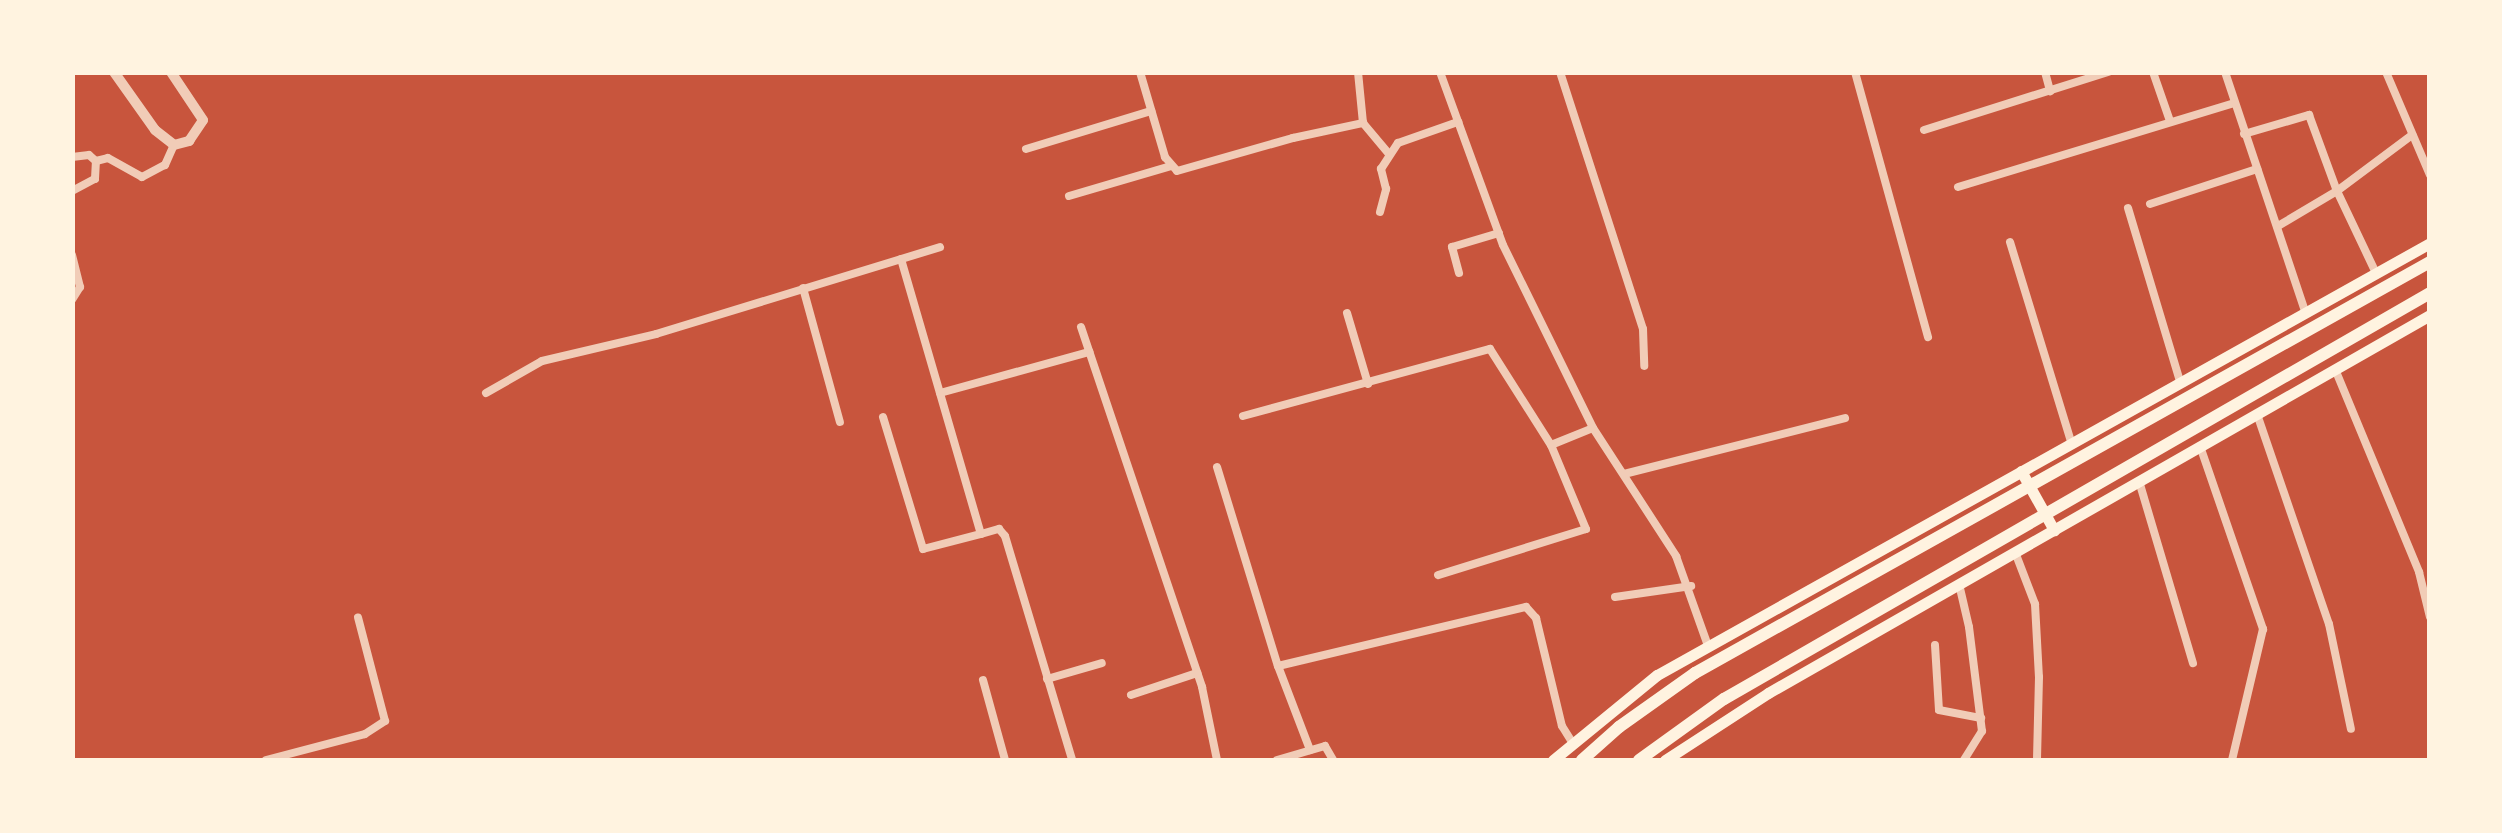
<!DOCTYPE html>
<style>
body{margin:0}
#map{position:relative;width:2502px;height:833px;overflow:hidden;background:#c8553d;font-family:"Space Grotesk",sans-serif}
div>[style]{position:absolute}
.minor>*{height:8px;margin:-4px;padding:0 4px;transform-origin:4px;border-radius:4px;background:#f1ccb7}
.tertiary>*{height:10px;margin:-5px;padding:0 5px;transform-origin:5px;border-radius:5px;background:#f1ccb7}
.secondary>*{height:11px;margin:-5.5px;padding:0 5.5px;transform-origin:5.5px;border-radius:5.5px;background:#fff3e0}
.trunk>*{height:12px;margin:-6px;padding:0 6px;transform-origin:6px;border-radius:6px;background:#fff3e0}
span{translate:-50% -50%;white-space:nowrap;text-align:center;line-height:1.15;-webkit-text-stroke:10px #fff3e0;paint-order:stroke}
.frame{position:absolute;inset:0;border:75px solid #fff3e0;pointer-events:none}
</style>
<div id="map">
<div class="minor">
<i style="left:1140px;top:72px;width:89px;rotate:73.6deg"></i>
<i style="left:1165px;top:157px;width:18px;rotate:49deg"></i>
<i style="left:1177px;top:171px;width:121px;rotate:-15.9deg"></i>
<i style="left:1293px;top:138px;width:72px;rotate:-12.1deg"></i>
<i style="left:1363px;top:123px;width:51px;rotate:-95.6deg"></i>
<i style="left:1440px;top:72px;width:184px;rotate:70deg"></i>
<i style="left:1503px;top:245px;width:204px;rotate:63.8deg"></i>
<i style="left:1593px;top:428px;width:153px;rotate:57deg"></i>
<i style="left:1676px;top:556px;width:96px;rotate:70.4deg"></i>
<i style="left:1560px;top:72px;width:270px;rotate:72.1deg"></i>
<i style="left:1643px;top:329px;width:37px;rotate:88deg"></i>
<i style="left:1855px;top:72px;width:275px;rotate:74.6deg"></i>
<i style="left:2045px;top:72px;width:20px;rotate:75deg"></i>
<i style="left:2153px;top:72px;width:52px;rotate:70.9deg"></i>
<i style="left:2225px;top:72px;width:252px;rotate:71.5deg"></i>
<i style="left:2386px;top:72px;width:112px;rotate:66.9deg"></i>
<i style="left:1363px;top:123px;width:40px;rotate:50deg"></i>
<i style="left:1924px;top:130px;width:193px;rotate:-17.5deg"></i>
<i style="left:2244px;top:134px;width:68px;rotate:-16.3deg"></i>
<i style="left:2309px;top:115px;width:81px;rotate:69.8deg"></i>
<i style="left:2337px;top:191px;width:91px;rotate:64.6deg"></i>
<i style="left:1026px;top:149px;width:131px;rotate:-16.9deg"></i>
<i style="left:72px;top:157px;width:17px;rotate:-7deg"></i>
<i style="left:89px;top:155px;width:9px;rotate:41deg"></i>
<i style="left:96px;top:161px;width:12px;rotate:-14deg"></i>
<i style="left:108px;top:158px;width:39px;rotate:29deg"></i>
<i style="left:142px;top:177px;width:26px;rotate:-28deg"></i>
<i style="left:165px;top:165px;width:22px;rotate:-66deg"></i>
<i style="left:1958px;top:187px;width:288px;rotate:-16.9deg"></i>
<i style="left:72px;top:191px;width:26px;rotate:-28deg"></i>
<i style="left:95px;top:179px;width:18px;rotate:-87deg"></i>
<i style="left:1069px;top:196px;width:106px;rotate:-16.4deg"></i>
<i style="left:2150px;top:204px;width:113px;rotate:-18.1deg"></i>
<i style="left:2128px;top:208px;width:181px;rotate:73.3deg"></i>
<i style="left:1380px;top:212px;width:24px;rotate:-75deg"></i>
<i style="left:1386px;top:189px;width:21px;rotate:-104deg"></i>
<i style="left:1381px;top:169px;width:31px;rotate:-57deg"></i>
<i style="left:1398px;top:143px;width:64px;rotate:-19.3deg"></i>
<i style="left:2278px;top:226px;width:69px;rotate:-30.7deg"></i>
<i style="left:2337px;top:191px;width:94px;rotate:-36.7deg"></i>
<i style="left:2010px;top:242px;width:209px;rotate:73deg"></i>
<i style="left:72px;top:255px;width:33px;rotate:76deg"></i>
<i style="left:80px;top:287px;width:15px;rotate:122deg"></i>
<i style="left:901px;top:259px;width:286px;rotate:73.8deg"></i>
<i style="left:981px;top:534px;width:19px;rotate:-16deg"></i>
<i style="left:999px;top:529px;width:9px;rotate:49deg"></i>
<i style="left:1005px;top:536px;width:234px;rotate:73.3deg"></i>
<i style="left:1459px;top:273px;width:27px;rotate:-105deg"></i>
<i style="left:1452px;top:247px;width:49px;rotate:-16.6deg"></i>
<i style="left:803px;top:288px;width:139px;rotate:74.6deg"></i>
<i style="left:1347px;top:313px;width:74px;rotate:73.5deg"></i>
<i style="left:1081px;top:327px;width:380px;rotate:71.4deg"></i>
<i style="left:1202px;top:687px;width:75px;rotate:78.4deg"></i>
<i style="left:2335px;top:369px;width:220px;rotate:67.5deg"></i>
<i style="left:2419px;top:572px;width:46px;rotate:76.3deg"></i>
<i style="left:486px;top:393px;width:64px;rotate:-29.7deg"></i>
<i style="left:542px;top:361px;width:117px;rotate:-13.3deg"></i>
<i style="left:656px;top:334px;width:297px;rotate:-17deg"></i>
<i style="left:940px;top:393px;width:155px;rotate:-15.4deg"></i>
<i style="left:2257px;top:414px;width:222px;rotate:71.1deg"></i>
<i style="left:2329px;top:624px;width:107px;rotate:78.2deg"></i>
<i style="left:1243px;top:416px;width:256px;rotate:-15.2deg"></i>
<i style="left:1490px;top:349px;width:114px;rotate:57.6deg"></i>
<i style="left:1551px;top:445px;width:91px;rotate:67.4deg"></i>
<i style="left:1586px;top:529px;width:155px;rotate:162.7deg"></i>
<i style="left:883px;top:417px;width:138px;rotate:73.1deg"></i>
<i style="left:923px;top:549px;width:60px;rotate:-14.5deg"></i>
<i style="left:1551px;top:445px;width:45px;rotate:-22deg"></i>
<i style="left:2200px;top:446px;width:194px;rotate:71deg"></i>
<i style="left:2263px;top:629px;width:135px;rotate:103.3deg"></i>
<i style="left:1217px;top:467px;width:208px;rotate:73deg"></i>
<i style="left:1278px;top:666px;width:90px;rotate:69.1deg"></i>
<i style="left:1624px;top:474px;width:228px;rotate:-14.2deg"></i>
<i style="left:2139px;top:481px;width:190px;rotate:73.5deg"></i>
<i style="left:2015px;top:552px;width:56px;rotate:69deg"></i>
<i style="left:2035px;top:604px;width:73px;rotate:86.9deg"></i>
<i style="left:2039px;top:677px;width:83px;rotate:91.4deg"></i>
<i style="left:1959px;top:584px;width:44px;rotate:76.9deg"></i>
<i style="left:1969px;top:627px;width:105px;rotate:82.9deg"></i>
<i style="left:1982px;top:731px;width:34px;rotate:122deg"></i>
<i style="left:1615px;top:597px;width:77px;rotate:-8.2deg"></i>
<i style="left:1935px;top:645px;width:65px;rotate:86.5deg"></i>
<i style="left:1939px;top:710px;width:43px;rotate:10.8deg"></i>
<i style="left:1278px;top:666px;width:255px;rotate:-13.4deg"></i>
<i style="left:1526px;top:607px;width:15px;rotate:48deg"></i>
<i style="left:1536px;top:618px;width:111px;rotate:76.5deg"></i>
<i style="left:1562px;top:726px;width:19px;rotate:58deg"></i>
<i style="left:1047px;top:679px;width:57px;rotate:-16.2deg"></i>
<i style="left:983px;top:680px;width:83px;rotate:74.6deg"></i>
<i style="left:1131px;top:695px;width:70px;rotate:-18.4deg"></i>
<i style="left:266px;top:760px;width:102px;rotate:-14.7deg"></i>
<i style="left:365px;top:734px;width:24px;rotate:-33deg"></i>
<i style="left:385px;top:721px;width:107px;rotate:-104.6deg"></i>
<i style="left:1277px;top:760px;width:50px;rotate:-16.3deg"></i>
<i style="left:1325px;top:746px;width:16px;rotate:60deg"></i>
</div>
<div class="tertiary">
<i style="left:114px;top:72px;width:71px;rotate:54.7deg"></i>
<i style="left:155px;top:130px;width:24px;rotate:38deg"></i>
<i style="left:174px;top:145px;width:16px;rotate:-15deg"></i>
<i style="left:189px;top:141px;width:25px;rotate:-56deg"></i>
<i style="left:203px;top:120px;width:58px;rotate:-123.7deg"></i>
</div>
<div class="secondary">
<i style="left:2021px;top:471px;width:68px;rotate:60.8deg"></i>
<i style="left:1553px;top:760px;width:134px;rotate:-39.3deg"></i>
<i style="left:1657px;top:675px;width:886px;rotate:-29.2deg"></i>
<i style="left:1665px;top:760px;width:123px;rotate:-33deg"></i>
<i style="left:1768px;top:693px;width:762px;rotate:-29.73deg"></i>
</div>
<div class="trunk">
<i style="left:1582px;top:760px;width:50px;rotate:-41.7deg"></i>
<i style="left:1619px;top:727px;width:93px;rotate:-35.4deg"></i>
<i style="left:1695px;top:673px;width:842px;rotate:-29.21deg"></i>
<i style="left:1639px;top:760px;width:105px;rotate:-35.7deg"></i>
<i style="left:1724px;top:699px;width:814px;rotate:-29.9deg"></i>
</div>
<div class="frame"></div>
</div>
